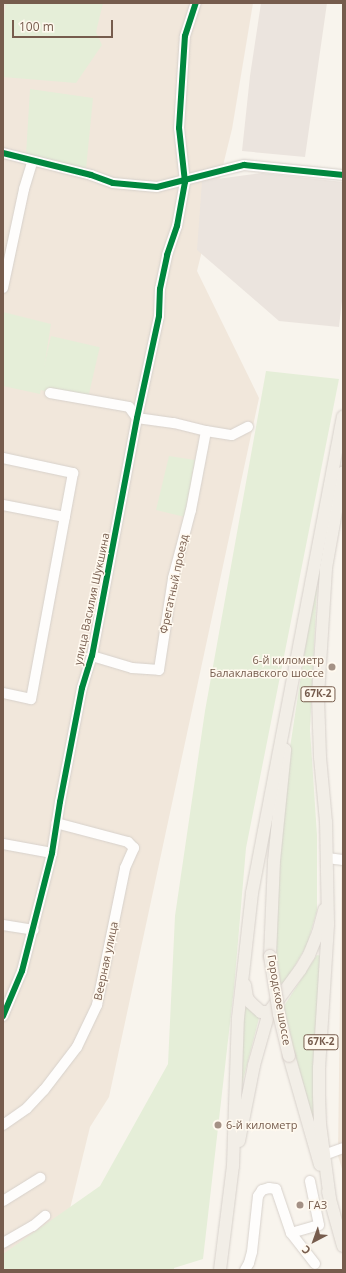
<!DOCTYPE html>
<meta charset="utf-8">
<style>
body{margin:0}
#map{position:relative;width:346px;height:1273px;overflow:hidden;background:#f8f4ed;font-family:"Open Sans",sans-serif}
div>[style]{position:absolute}
.residential>*{inset:0;background:#f1e7db}
.industrial>*{inset:0;background:#ebe4de}
.green>*{inset:0;background:#e5eed8;transform-origin:0 0}
.roads{filter:drop-shadow(0 0 1px #d7d1cb) drop-shadow(0 0 1px #d7d1cb)}
.minor>*{height:10px;margin:-5px;padding:0 5px;transform-origin:5px;border-radius:5px;background:#fefdfc}
.major>*{height:12px;margin:-6px;padding:0 6px;transform-origin:6px;border-radius:6px;background:#f2eee7}
.bridges{filter:drop-shadow(0 0 1px #d9d1cb) drop-shadow(0 0 1px #d9d1cb)}
.major-bridge>*{height:12px;margin:-6px;padding:0 6px;transform-origin:6px;border-radius:6px;background:#f2eee7}
.cycleway>*{height:6px;margin:-3px;padding:0 3px;transform-origin:3px;border-radius:3px;background:#00873e}
.dots>*{width:11px;height:11px;translate:-50% -50%;box-sizing:border-box;border:2px solid #fff9ef;border-radius:50%}
span{translate:-50% -50%;white-space:nowrap;text-align:center;line-height:1.15;-webkit-text-stroke:3px #fff9ef;paint-order:stroke}
.shield-label span{padding:1px 3px;background:#fff9ef;border:1px solid;border-radius:3px;-webkit-text-stroke-width:0}
.shield-label{font-size:10px;color:#765c4d;font-weight:700}
.street-label{font-size:11px;color:#765c4d}
.poi-label{font-size:11px;color:#765c4d}
.right{translate:-100% -50%;text-align:right}
.left{translate:0 -50%;text-align:left}
.frame{position:absolute;inset:0;border:4px solid #765c4d;pointer-events:none}
.north{position:absolute;left:294px;top:1221px;width:40px;height:40px;-webkit-text-stroke:3px #fff9ef;paint-order:stroke;rotate:221deg;font-size:11px;font-weight:700;line-height:16px;text-align:center;color:#765c4d}
.north::after{content:'';display:block;margin:auto;width:14px;height:18px;background:#765c4d;clip-path:polygon(50% 0,100% 100%,50% 72%,0 100%)}
.scale{position:absolute;left:12px;top:20px;width:101px;height:18px;box-sizing:border-box;border:2px solid #765c4d;border-top:0;padding-left:5px;font-size:12px;line-height:14px;white-space:nowrap;color:#765c4d;-webkit-text-stroke:3px #fff9ef;paint-order:stroke}
</style>
<div id="map">
<div class="residential">
<i style="clip-path:polygon(3px 3px,253px 3px,232px 129px,197px 271px,259px 398px,109px 1097px,90px 1127px,55px 1270px,3px 1270px)"></i>
<i style="clip-path:polygon(343px 755px,343px 1172px,338px 1156px)"></i>
</div>
<div class="industrial">
<i style="clip-path:polygon(261px 3px,327px 3px,305px 157px,242px 151px,250px 76px)"></i>
<i style="clip-path:polygon(262px 173px,343px 182px,343px 292px,339px 327px,279px 321px,197px 250px,202px 181px)"></i>
</div>
<div class="green">
<i style="clip-path:polygon(6px 3px,103px 3px,96px 32px,102px 45px,76px 83px,3px 77px,3px 22px)"></i>
<i style="clip-path:polygon(30px 89px,93px 98px,86px 169px,26px 155px)"></i>
<i style="clip-path:polygon(3px 312px,51px 324px,40px 394px,3px 386px)"></i>
<i style="left:51px;top:336px;width:50px;height:55px;rotate:13deg"></i>
<i style="clip-path:polygon(266px 371px,339px 379px,246px 848px,234px 988px,203px 1259px,174px 1268px,174px 1270px,3px 1270px,3px 1254px,100px 1186px,168px 1064px,175px 916px,205px 711px)"></i>
<i style="clip-path:polygon(169px 456px,195px 460px,185px 517px,156px 510px)"></i>
<i style="clip-path:polygon(315px 584px,317px 585px,310px 730px,317px 835px,317px 910px,307px 945px,285px 982px,280px 985px,274px 962px,273px 894px,289px 754px)"></i>
<i style="clip-path:polygon(317px 955px,322px 956px,316px 1131px,285px 1017px,284px 1006px)"></i>
<i style="clip-path:polygon(244px 1003px,259px 1018px,240px 1092px)"></i>
</div>
<div class="roads">
<div class="minor">
<i style="left:3px;top:153px;width:91px;rotate:14deg"></i>
<i style="left:91px;top:175px;width:23px;rotate:20deg"></i>
<i style="left:113px;top:183px;width:44px;rotate:5.2deg"></i>
<i style="left:157px;top:187px;width:90px;rotate:-14.2deg"></i>
<i style="left:244px;top:165px;width:100px;rotate:5.8deg"></i>
<i style="left:3px;top:288px;width:101px;rotate:-78deg"></i>
<i style="left:24px;top:189px;width:28px;rotate:-73deg"></i>
<i style="left:50px;top:393px;width:80px;rotate:10deg"></i>
<i style="left:129px;top:407px;width:14px;rotate:54deg"></i>
<i style="left:137px;top:418px;width:37px;rotate:8deg"></i>
<i style="left:174px;top:423px;width:33px;rotate:14deg"></i>
<i style="left:206px;top:431px;width:26px;rotate:9deg"></i>
<i style="left:232px;top:435px;width:18px;rotate:-27deg"></i>
<i style="left:3px;top:458px;width:72px;rotate:12.1deg"></i>
<i style="left:73px;top:473px;width:230px;rotate:100.5deg"></i>
<i style="left:31px;top:699px;width:29px;rotate:-168deg"></i>
<i style="left:3px;top:505px;width:63px;rotate:11deg"></i>
<i style="left:92px;top:656px;width:42px;rotate:16.7deg"></i>
<i style="left:132px;top:668px;width:27px;rotate:4deg"></i>
<i style="left:159px;top:670px;width:93px;rotate:-81.3deg"></i>
<i style="left:173px;top:578px;width:70px;rotate:-75.2deg"></i>
<i style="left:191px;top:510px;width:80px;rotate:-79.2deg"></i>
<i style="left:3px;top:844px;width:50px;rotate:10.4deg"></i>
<i style="left:327px;top:858px;width:16px;rotate:7deg"></i>
<i style="left:3px;top:925px;width:31px;rotate:9deg"></i>
<i style="left:3px;top:1016px;width:49px;rotate:-67.1deg"></i>
<i style="left:22px;top:971px;width:122px;rotate:-75.7deg"></i>
<i style="left:52px;top:853px;width:52px;rotate:-81.1deg"></i>
<i style="left:60px;top:802px;width:116px;rotate:-79.1deg"></i>
<i style="left:82px;top:688px;width:34px;rotate:-73deg"></i>
<i style="left:92px;top:656px;width:242px;rotate:-79.3deg"></i>
<i style="left:137px;top:418px;width:104px;rotate:-77.8deg"></i>
<i style="left:159px;top:316px;width:27px;rotate:-88deg"></i>
<i style="left:160px;top:289px;width:35px;rotate:-78deg"></i>
<i style="left:167px;top:255px;width:31px;rotate:-71deg"></i>
<i style="left:177px;top:226px;width:45px;rotate:-79.7deg"></i>
<i style="left:185px;top:182px;width:54px;rotate:-96.3deg"></i>
<i style="left:179px;top:128px;width:92px;rotate:-86.3deg"></i>
<i style="left:185px;top:36px;width:35px;rotate:-72deg"></i>
<i style="left:3px;top:1125px;width:29px;rotate:-35deg"></i>
<i style="left:27px;top:1108px;width:25px;rotate:-47deg"></i>
<i style="left:44px;top:1090px;width:54px;rotate:-52.5deg"></i>
<i style="left:77px;top:1047px;width:47px;rotate:-64.5deg"></i>
<i style="left:97px;top:1005px;width:140px;rotate:-78.4deg"></i>
<i style="left:125px;top:868px;width:22px;rotate:-66deg"></i>
<i style="left:134px;top:848px;width:8px;rotate:-135deg"></i>
<i style="left:128px;top:842px;width:74px;rotate:-165.2deg"></i>
<i style="left:324px;top:1155px;width:20px;rotate:-20deg"></i>
<i style="left:3px;top:1201px;width:44px;rotate:-31.9deg"></i>
<i style="left:291px;top:1233px;width:29px;rotate:-16deg"></i>
<i style="left:319px;top:1225px;width:45px;rotate:-101.6deg"></i>
<i style="left:3px;top:1243px;width:34px;rotate:-30deg"></i>
<i style="left:33px;top:1226px;width:16px;rotate:-40deg"></i>
<i style="left:245px;top:1270px;width:8px;rotate:-60deg"></i>
<i style="left:249px;top:1263px;width:11px;rotate:-75deg"></i>
<i style="left:252px;top:1252px;width:56px;rotate:-83.9deg"></i>
<i style="left:258px;top:1196px;width:7px;rotate:-56deg"></i>
<i style="left:262px;top:1190px;width:7px;rotate:-16deg"></i>
<i style="left:269px;top:1188px;width:7px;rotate:8deg"></i>
<i style="left:276px;top:1189px;width:46px;rotate:71.2deg"></i>
<i style="left:291px;top:1233px;width:39px;rotate:52deg"></i>
</div>
<div class="major">
<i style="left:270px;top:956px;width:95px;rotate:-87.6deg"></i>
<i style="left:274px;top:861px;width:112px;rotate:-84.3deg"></i>
<i style="left:245px;top:985px;width:13px;rotate:81deg"></i>
<i style="left:247px;top:998px;width:6px;rotate:51deg"></i>
<i style="left:251px;top:1003px;width:13px;rotate:42deg"></i>
<i style="left:261px;top:1012px;width:8px"></i>
<i style="left:289px;top:1056px;width:113px;rotate:74.1deg"></i>
<i style="left:239px;top:1141px;width:77px;rotate:-78.8deg"></i>
<i style="left:254px;top:1065px;width:55px;rotate:-74.2deg"></i>
<i style="left:269px;top:1012px;width:52px;rotate:-53.6deg"></i>
<i style="left:300px;top:970px;width:17px;rotate:-59deg"></i>
<i style="left:309px;top:955px;width:24px;rotate:-68deg"></i>
<i style="left:318px;top:933px;width:24px;rotate:-75deg"></i>
<i style="left:328px;top:1192px;width:56px;rotate:74.5deg"></i>
<i style="left:330px;top:1199px;width:76px;rotate:-97.6deg"></i>
<i style="left:320px;top:1124px;width:30px;rotate:-92deg"></i>
<i style="left:319px;top:1094px;width:26px;rotate:-90deg"></i>
<i style="left:319px;top:1068px;width:144px;rotate:-86.4deg"></i>
<i style="left:328px;top:924px;width:102px;rotate:-91.1deg"></i>
<i style="left:326px;top:822px;width:65px;rotate:-95.3deg"></i>
<i style="left:320px;top:757px;width:61px;rotate:-91.9deg"></i>
<i style="left:318px;top:696px;width:128px;rotate:-86.4deg"></i>
<i style="left:326px;top:568px;width:97px;rotate:-79.9deg"></i>
<i style="left:220px;top:1270px;width:105px;rotate:-82.9deg"></i>
<i style="left:233px;top:1166px;width:148px;rotate:-88.1deg"></i>
<i style="left:238px;top:1018px;width:126px;rotate:-83.6deg"></i>
<i style="left:252px;top:893px;width:485px;rotate:-79.2deg"></i>
</div>
</div>
<div class="bridges">
<div class="major-bridge">
<i style="left:270px;top:956px;width:59px;rotate:81.2deg"></i>
<i style="left:279px;top:1014px;width:43px;rotate:76.6deg"></i>
</div>
</div>
<div class="cycleway">
<i style="left:3px;top:153px;width:91px;rotate:14deg"></i>
<i style="left:91px;top:175px;width:23px;rotate:20deg"></i>
<i style="left:113px;top:183px;width:44px;rotate:5.2deg"></i>
<i style="left:157px;top:187px;width:90px;rotate:-14.2deg"></i>
<i style="left:244px;top:165px;width:100px;rotate:5.8deg"></i>
<i style="left:3px;top:1016px;width:49px;rotate:-67.1deg"></i>
<i style="left:22px;top:971px;width:122px;rotate:-75.7deg"></i>
<i style="left:52px;top:853px;width:52px;rotate:-81.1deg"></i>
<i style="left:60px;top:802px;width:116px;rotate:-79.1deg"></i>
<i style="left:82px;top:688px;width:34px;rotate:-73deg"></i>
<i style="left:92px;top:656px;width:242px;rotate:-79.3deg"></i>
<i style="left:137px;top:418px;width:104px;rotate:-77.8deg"></i>
<i style="left:159px;top:316px;width:27px;rotate:-88deg"></i>
<i style="left:160px;top:289px;width:35px;rotate:-78deg"></i>
<i style="left:167px;top:255px;width:31px;rotate:-71deg"></i>
<i style="left:177px;top:226px;width:45px;rotate:-79.7deg"></i>
<i style="left:185px;top:182px;width:54px;rotate:-96.3deg"></i>
<i style="left:179px;top:128px;width:92px;rotate:-86.3deg"></i>
<i style="left:185px;top:36px;width:35px;rotate:-72deg"></i>
</div>
<div class="dots">
<i style="left:332px;top:667px;background:#a49185"></i>
<i style="left:218px;top:1125px;background:#a49185"></i>
<i style="left:300px;top:1205px;background:#a49185"></i>
</div>
<div class="shield-label">
<span style="left:318px;top:694px">67К-2</span>
<span style="left:321px;top:1042px">67К-2</span>
</div>
<div class="street-label">
<span style="left:174px;top:584px;rotate:-78deg">Фрегатный проезд</span>
<span style="left:92px;top:599px;rotate:-78deg">улица Василия Шукшина</span>
<span style="left:106px;top:961px;rotate:-78deg">Веерная улица</span>
<span style="left:279px;top:1000px;rotate:80deg">Городское шоссе</span>
</div>
<div class="poi-label">
<span class="right" style="left:324px;top:667px">6-й километр<br>Балаклавского шоccе</span>
<span class="left" style="left:226px;top:1125px">6-й километр</span>
<span class="left" style="left:308px;top:1205px">ГАЗ</span>
</div>
<div class="frame"></div>
<div class="north">С</div>
<div class="scale">100 m</div>
</div>
